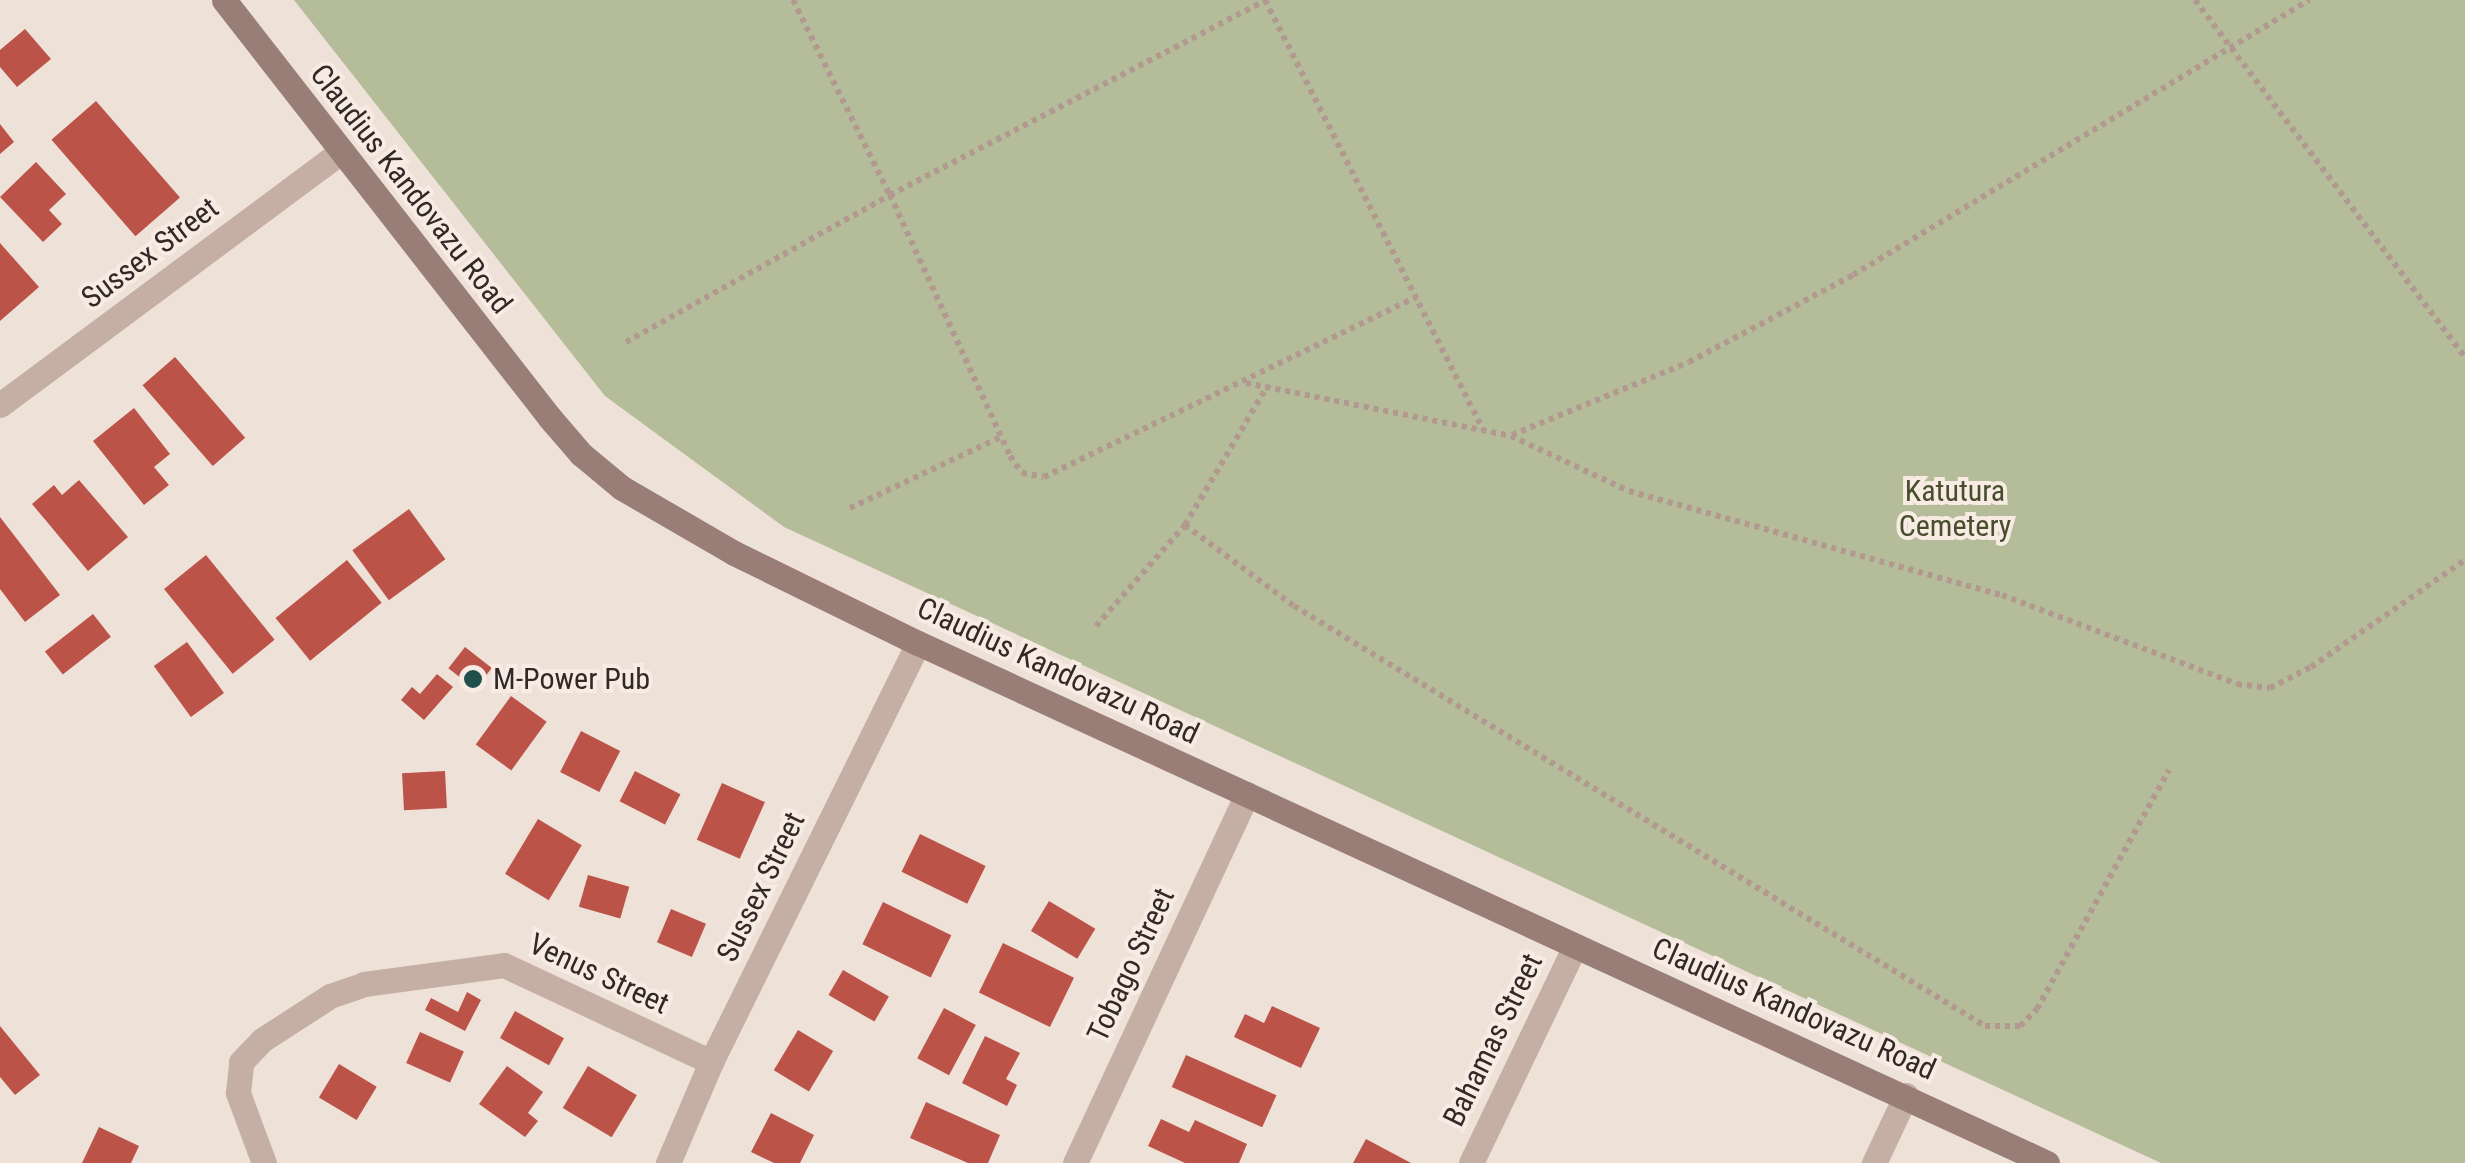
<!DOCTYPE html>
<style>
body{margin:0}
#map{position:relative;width:2465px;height:1163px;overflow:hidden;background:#eee1d8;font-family:"Roboto Condensed",sans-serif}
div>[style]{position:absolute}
.green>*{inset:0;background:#b5bc9a}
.building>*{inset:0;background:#bc5348;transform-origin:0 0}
.path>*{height:6px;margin-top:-3px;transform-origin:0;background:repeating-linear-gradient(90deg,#b19990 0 5px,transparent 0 10px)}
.street>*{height:25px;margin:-12.5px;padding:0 12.5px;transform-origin:12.5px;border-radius:12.5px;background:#c5afa5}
.secondary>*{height:25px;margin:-12.5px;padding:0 12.5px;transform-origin:12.5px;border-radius:12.5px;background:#987e77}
.dots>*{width:28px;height:28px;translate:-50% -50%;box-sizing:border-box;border:5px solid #f7ebe4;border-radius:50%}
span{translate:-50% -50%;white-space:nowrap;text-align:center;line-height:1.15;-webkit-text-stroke:8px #f7ebe4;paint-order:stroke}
.street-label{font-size:30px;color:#322826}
.park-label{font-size:30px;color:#464e2c}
.poi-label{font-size:30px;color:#322826}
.left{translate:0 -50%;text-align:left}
</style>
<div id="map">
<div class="green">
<i style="clip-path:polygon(294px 0,2465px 0,2465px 1163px,2161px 1163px,784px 527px,605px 396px)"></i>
</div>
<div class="building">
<i style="clip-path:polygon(25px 29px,51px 59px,17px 87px,0 67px,0 50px)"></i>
<i style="left:96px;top:101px;width:128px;height:59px;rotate:49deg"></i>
<i style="clip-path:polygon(0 124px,14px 142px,0 154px)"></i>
<i style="clip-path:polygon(36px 162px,66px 194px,49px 210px,62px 224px,43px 242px,0 197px)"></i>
<i style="clip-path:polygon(0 243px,39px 287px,0 321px)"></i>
<i style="left:175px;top:357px;width:107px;height:43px;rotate:49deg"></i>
<i style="clip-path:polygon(134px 408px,170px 454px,154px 467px,169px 485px,144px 505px,93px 441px)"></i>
<i style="clip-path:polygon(79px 480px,128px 537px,88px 571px,32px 504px,54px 485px,62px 495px)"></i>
<i style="left:409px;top:509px;width:62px;height:70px;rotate:54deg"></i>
<i style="clip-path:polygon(0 517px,60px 595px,25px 622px,0 589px)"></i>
<i style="left:206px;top:555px;width:109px;height:54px;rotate:51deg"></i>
<i style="left:347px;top:560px;width:55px;height:92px;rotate:51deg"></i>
<i style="left:93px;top:614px;width:29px;height:61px;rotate:52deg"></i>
<i style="left:187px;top:642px;width:63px;height:41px;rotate:54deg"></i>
<i style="left:465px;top:647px;width:34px;height:27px;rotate:38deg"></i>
<i style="clip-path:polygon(437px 674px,453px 687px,424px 720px,401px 700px,412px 687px,420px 694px)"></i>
<i style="left:511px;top:696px;width:44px;height:60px;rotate:36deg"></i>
<i style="left:581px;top:731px;width:44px;height:46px;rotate:27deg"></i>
<i style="left:445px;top:771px;width:37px;height:43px;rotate:87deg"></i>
<i style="left:635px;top:771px;width:51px;height:34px;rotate:27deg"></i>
<i style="left:722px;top:783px;width:47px;height:62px;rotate:24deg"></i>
<i style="left:538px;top:819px;width:51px;height:64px;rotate:31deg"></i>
<i style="left:920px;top:834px;width:73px;height:42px;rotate:26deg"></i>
<i style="left:588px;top:875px;width:43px;height:33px;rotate:16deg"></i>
<i style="left:1049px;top:901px;width:54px;height:35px;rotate:31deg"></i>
<i style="left:883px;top:902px;width:76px;height:47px;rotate:26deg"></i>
<i style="left:671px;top:909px;width:38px;height:36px;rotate:23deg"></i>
<i style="left:1003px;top:943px;width:79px;height:55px;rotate:26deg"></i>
<i style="left:843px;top:970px;width:53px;height:29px;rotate:30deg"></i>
<i style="clip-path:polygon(467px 992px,481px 1000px,465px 1031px,425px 1010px,431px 998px,458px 1012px)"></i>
<i style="clip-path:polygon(1272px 1006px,1320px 1028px,1301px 1068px,1234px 1037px,1245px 1014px,1264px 1023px)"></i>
<i style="left:944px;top:1008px;width:36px;height:57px;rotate:28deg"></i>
<i style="left:515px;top:1011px;width:56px;height:31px;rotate:29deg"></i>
<i style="clip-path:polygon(0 1026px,40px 1075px,15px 1095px,0 1077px)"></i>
<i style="left:798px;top:1030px;width:41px;height:47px;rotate:31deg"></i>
<i style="left:420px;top:1032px;width:48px;height:34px;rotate:24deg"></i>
<i style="clip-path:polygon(985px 1036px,1020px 1053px,1006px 1079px,1017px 1085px,1007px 1106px,962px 1083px)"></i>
<i style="left:1186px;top:1055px;width:99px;height:35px;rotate:24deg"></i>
<i style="left:339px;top:1064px;width:44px;height:39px;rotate:31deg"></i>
<i style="clip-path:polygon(507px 1066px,543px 1092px,528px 1113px,538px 1121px,525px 1137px,479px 1104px)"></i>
<i style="left:588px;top:1066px;width:57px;height:49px;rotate:31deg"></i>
<i style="clip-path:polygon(926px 1102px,1000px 1135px,988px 1163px,968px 1163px,910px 1138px)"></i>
<i style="clip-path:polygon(771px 1113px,814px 1135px,800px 1163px,774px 1163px,751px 1152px)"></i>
<i style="clip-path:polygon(1161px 1119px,1189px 1132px,1195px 1120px,1247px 1144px,1239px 1163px,1185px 1163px,1148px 1146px)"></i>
<i style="clip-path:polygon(99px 1127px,139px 1146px,131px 1163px,82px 1163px)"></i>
<i style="clip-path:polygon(1366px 1139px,1411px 1163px,1353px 1163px)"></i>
</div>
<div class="path">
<i style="left:793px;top:0;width:218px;rotate:63.6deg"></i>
<i style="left:890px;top:195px;width:287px;rotate:65.3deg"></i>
<i style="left:1010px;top:456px;width:21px;rotate:55deg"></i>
<i style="left:1022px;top:473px;width:22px;rotate:10deg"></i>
<i style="left:1044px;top:477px;width:414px;rotate:-25.8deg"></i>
<i style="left:1265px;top:0;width:481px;rotate:63.1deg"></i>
<i style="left:2195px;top:0;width:448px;rotate:52.9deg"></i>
<i style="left:626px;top:342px;width:302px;rotate:-29.1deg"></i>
<i style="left:890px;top:195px;width:424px;rotate:-27.4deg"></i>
<i style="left:1246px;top:383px;width:270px;rotate:11.3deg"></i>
<i style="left:1511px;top:436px;width:130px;rotate:25deg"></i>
<i style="left:1629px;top:491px;width:387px;rotate:15.6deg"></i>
<i style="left:2002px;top:595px;width:251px;rotate:20.7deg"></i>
<i style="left:2237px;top:684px;width:33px;rotate:7deg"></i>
<i style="left:2270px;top:688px;width:46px;rotate:-27.1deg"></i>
<i style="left:2311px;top:667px;width:188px;rotate:-34.8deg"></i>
<i style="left:1512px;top:435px;width:191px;rotate:-22.4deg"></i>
<i style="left:1689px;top:362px;width:186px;rotate:-27.9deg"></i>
<i style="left:1853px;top:275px;width:533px;rotate:-31.09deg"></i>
<i style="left:850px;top:508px;width:167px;rotate:-25.2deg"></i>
<i style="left:1185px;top:525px;width:136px;rotate:36.6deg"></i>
<i style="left:1294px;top:606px;width:809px;rotate:31.29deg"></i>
<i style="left:1985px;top:1026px;width:35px"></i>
<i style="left:2020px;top:1026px;width:24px;rotate:-45deg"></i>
<i style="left:2037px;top:1009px;width:273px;rotate:-61.1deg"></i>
<i style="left:1096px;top:626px;width:135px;rotate:-48.6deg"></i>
<i style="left:1185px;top:525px;width:161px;rotate:-59.3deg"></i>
</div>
<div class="street">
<i style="left:0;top:405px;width:422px;rotate:-36.6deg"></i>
<i style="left:264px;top:1163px;width:75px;rotate:-110.4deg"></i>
<i style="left:238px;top:1093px;width:31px;rotate:-84deg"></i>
<i style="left:241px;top:1062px;width:30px;rotate:-46deg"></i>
<i style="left:262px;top:1040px;width:81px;rotate:-32.9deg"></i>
<i style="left:330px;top:996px;width:36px;rotate:-19deg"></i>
<i style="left:364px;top:984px;width:141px;rotate:-7.7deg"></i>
<i style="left:504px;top:965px;width:229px;rotate:25.1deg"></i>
<i style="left:668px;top:1163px;width:110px;rotate:-66.9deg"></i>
<i style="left:711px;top:1062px;width:467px;rotate:-63.7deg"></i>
<i style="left:1075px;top:1163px;width:407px;rotate:-65deg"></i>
<i style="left:1471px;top:1163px;width:241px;rotate:-64.4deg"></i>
<i style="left:1874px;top:1163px;width:75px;rotate:-64.8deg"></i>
</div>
<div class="secondary">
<i style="left:224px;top:0;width:530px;rotate:52.05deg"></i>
<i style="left:550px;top:418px;width:48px;rotate:49.3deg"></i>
<i style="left:581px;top:454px;width:53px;rotate:39.7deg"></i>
<i style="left:622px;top:488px;width:129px;rotate:30.1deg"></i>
<i style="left:734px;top:553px;width:205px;rotate:26.1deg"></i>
<i style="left:918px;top:643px;width:1243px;rotate:24.73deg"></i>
</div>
<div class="dots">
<i style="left:473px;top:679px;background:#1f504c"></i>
</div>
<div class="street-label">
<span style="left:411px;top:189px;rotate:52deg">Claudius Kandovazu Road</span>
<span style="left:150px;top:253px;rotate:-37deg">Sussex Street</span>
<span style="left:1058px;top:671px;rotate:25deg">Claudius Kandovazu Road</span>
<span style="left:761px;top:887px;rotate:-64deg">Sussex Street</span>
<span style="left:1131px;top:965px;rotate:-65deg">Tobago Street</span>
<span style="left:599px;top:974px;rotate:25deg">Venus Street</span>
<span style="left:1794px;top:1009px;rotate:24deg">Claudius Kandovazu Road</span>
<span style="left:1493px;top:1040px;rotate:-64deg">Bahamas Street</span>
</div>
<div class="park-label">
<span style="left:1955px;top:508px">Katutura<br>Cemetery</span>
</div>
<div class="poi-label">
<span class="left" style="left:493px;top:679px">M-Power Pub</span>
</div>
</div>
